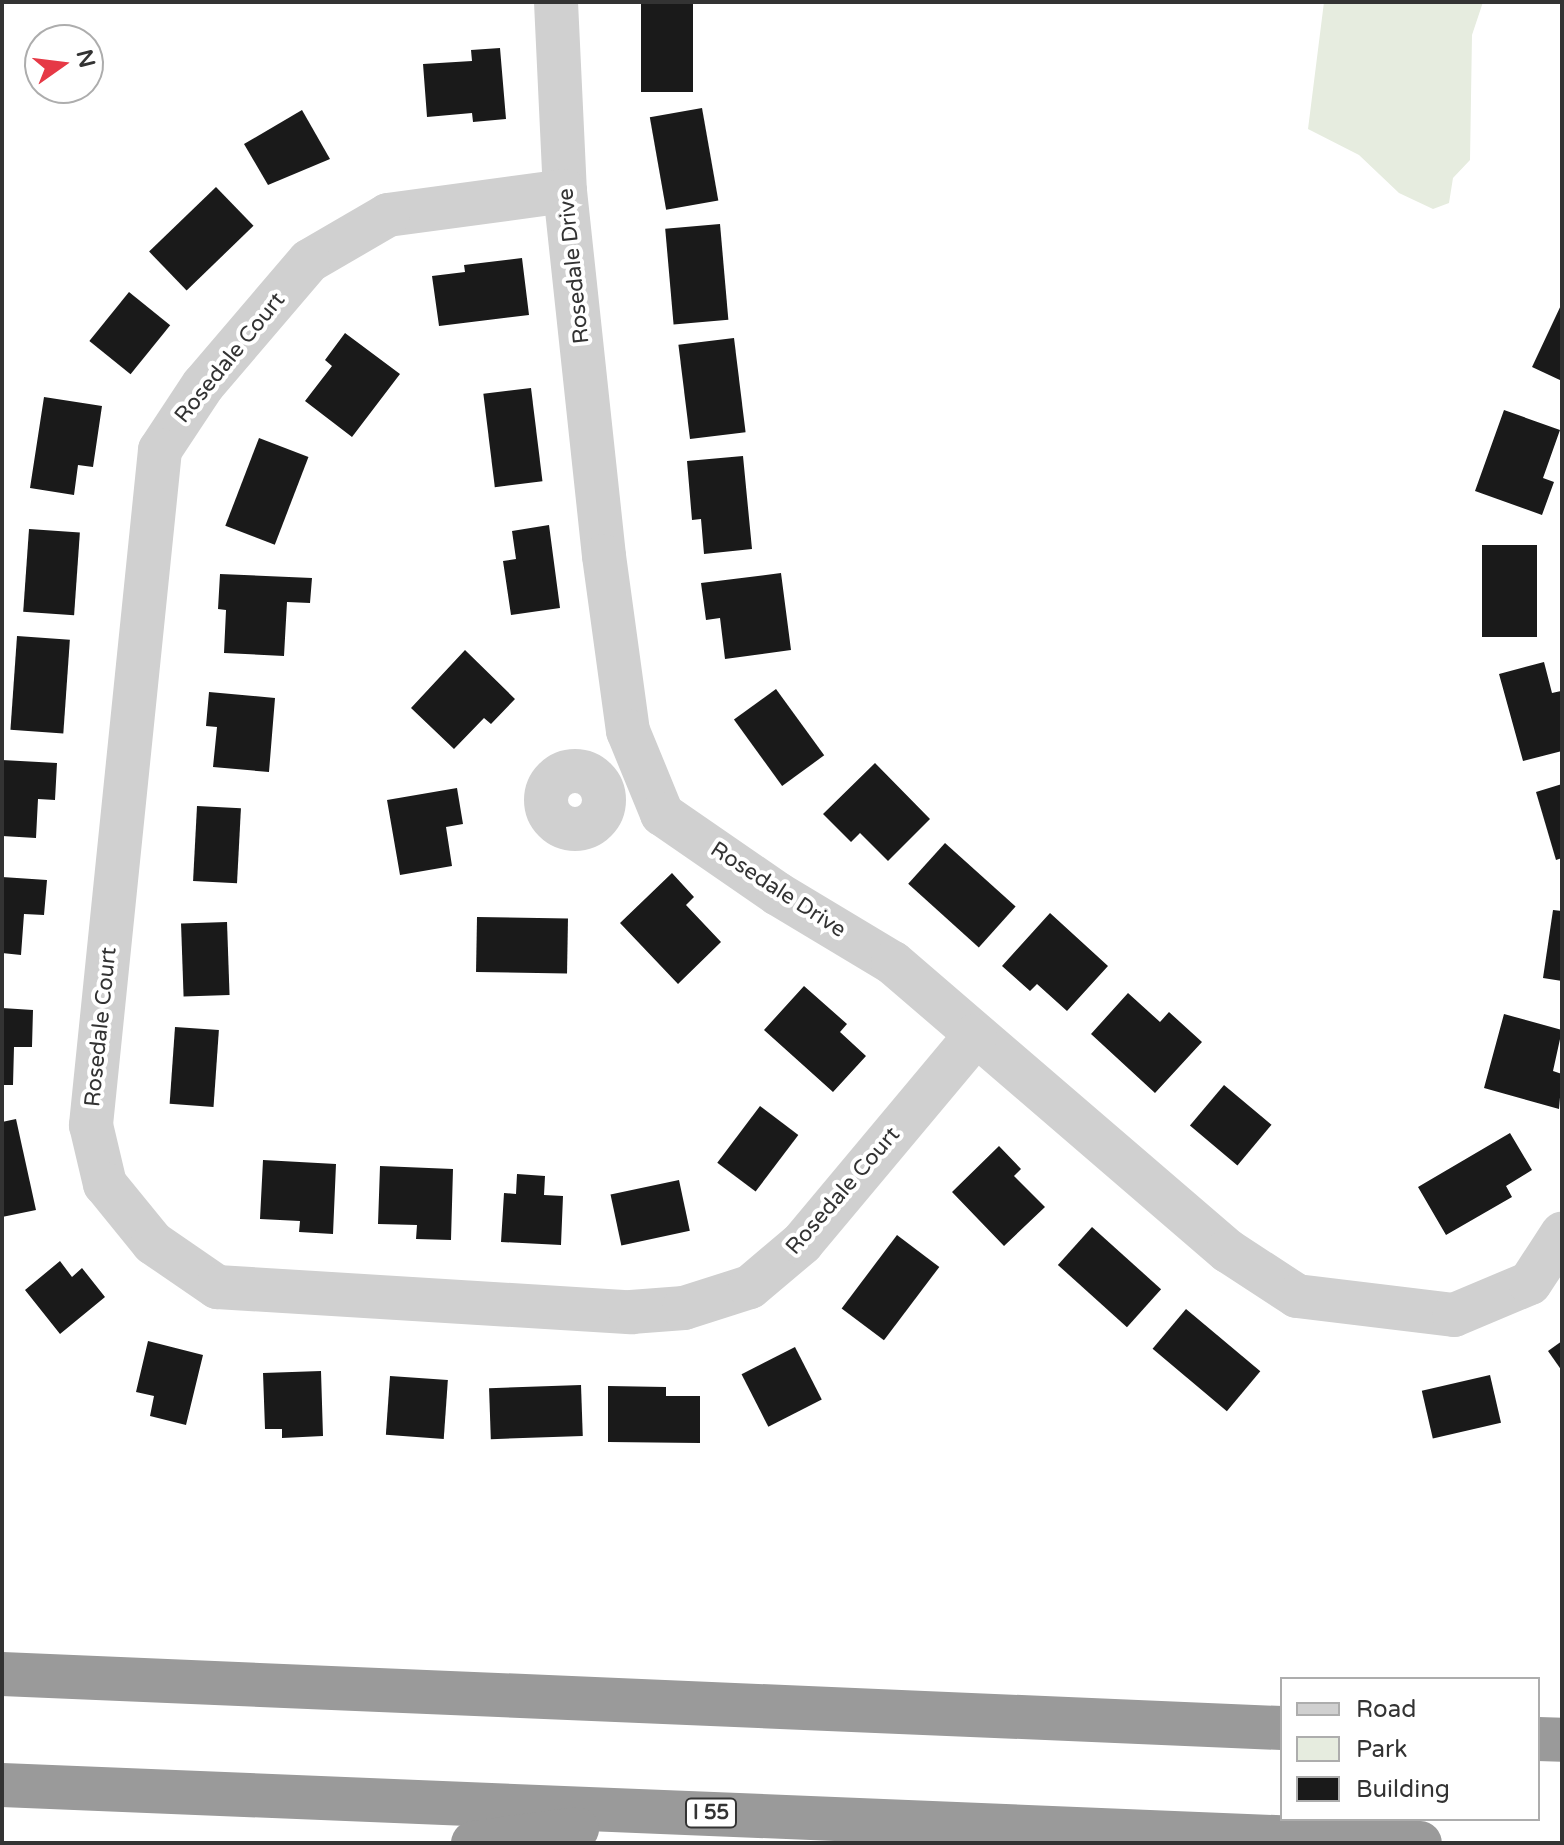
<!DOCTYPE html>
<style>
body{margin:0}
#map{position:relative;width:1564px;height:1845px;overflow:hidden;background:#fff;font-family:"Varela Round",sans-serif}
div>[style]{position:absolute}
.green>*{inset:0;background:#e6ecdf}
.building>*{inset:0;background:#1a1a1a;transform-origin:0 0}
.minor>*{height:44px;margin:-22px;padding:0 22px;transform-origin:22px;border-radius:22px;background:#d0d0d0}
.minor>.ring{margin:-22px;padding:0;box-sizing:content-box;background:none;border:44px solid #d0d0d0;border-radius:50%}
.highway>*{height:44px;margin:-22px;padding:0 22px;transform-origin:22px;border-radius:22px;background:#9a9a9a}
span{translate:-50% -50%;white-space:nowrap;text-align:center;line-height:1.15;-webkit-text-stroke:8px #fff;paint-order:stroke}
.shield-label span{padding:2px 6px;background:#fff;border:2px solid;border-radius:6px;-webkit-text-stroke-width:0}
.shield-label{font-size:20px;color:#333;font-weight:700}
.street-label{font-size:22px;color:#333}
.frame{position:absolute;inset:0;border:4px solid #333;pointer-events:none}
.legend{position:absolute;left:1280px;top:1677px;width:260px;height:144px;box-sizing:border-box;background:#fff;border:2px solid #adadad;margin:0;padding:10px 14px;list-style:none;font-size:24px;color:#333}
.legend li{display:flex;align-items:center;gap:16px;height:40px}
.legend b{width:40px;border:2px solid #adadad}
.north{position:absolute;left:24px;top:24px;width:80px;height:80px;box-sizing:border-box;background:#fff;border:2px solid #adadad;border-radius:50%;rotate:76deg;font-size:22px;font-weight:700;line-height:32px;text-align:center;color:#333}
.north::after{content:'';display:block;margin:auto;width:28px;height:36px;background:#e63946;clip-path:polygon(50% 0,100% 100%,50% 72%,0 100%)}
</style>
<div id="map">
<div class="green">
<i style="clip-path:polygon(1324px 2px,1483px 2px,1472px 35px,1470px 160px,1453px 178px,1449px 203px,1433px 209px,1399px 193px,1359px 155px,1308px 129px)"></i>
</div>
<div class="building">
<i style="left:641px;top:2px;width:52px;height:90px"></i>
<i style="clip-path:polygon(500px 48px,506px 119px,473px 122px,472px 113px,427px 117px,423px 64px,472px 61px,471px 50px)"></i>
<i style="left:702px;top:108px;width:94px;height:53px;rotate:80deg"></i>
<i style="clip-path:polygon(302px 110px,330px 159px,268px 185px,244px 144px)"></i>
<i style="left:216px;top:187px;width:54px;height:93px;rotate:46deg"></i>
<i style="left:720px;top:224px;width:96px;height:55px;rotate:85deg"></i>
<i style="clip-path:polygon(522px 258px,529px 315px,439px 326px,432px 276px,465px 272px,464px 265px)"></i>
<i style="left:129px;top:292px;width:53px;height:63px;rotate:39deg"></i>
<i style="clip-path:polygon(1562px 303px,1562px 381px,1532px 367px)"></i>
<i style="clip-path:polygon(345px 333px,400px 374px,352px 437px,305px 401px,332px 366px,325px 360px)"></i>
<i style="left:734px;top:338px;width:95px;height:56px;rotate:83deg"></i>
<i style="left:531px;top:388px;width:94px;height:48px;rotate:83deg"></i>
<i style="clip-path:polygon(44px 397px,102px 406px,93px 467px,78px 465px,74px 495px,30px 488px)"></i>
<i style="clip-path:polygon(1504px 410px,1560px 430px,1543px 478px,1554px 482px,1542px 515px,1475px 491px)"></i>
<i style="left:259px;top:438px;width:53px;height:94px;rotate:21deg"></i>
<i style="clip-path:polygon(743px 456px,752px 549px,704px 554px,701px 519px,692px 520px,687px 461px)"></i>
<i style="clip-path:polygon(549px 525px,560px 608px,511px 615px,503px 561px,516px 559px,512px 531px)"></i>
<i style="left:29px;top:529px;width:51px;height:83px;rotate:4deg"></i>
<i style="left:1482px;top:545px;width:55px;height:92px"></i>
<i style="clip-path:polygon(781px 573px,791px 650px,725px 659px,720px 618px,706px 620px,701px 583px)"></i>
<i style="clip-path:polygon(220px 574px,312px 578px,310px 603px,287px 602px,284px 656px,224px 653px,226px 610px,218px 609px)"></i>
<i style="left:17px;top:636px;width:53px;height:94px;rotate:4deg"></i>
<i style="clip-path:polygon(465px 650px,515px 699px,491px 724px,484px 718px,454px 749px,411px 708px)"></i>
<i style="clip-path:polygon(1544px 662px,1552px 693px,1561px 691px,1562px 696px,1562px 751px,1523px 761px,1499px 674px)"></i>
<i style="left:776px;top:689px;width:82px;height:52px;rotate:54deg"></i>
<i style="clip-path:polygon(209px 692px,275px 698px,269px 772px,213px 767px,217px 727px,206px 726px)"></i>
<i style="clip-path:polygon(2px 760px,57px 763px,55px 800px,38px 799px,36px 838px,2px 836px)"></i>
<i style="clip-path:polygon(875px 763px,930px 819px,888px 861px,860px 833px,851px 842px,823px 814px)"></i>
<i style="clip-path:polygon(1562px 784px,1562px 858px,1556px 860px,1536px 792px)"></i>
<i style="clip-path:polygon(457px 788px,463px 824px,446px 827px,452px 866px,400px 875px,387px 800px)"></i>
<i style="left:197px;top:806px;width:44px;height:75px;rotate:3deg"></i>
<i style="left:945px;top:843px;width:95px;height:55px;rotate:42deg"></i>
<i style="clip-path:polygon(672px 873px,694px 897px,686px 905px,721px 942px,678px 984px,620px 923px)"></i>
<i style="clip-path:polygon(2px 877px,47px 880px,44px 915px,24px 914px,21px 955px,2px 953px)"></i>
<i style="clip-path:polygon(1553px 910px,1562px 911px,1562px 981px,1543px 978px)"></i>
<i style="clip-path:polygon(1050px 913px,1108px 966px,1067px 1011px,1037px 984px,1030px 991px,1002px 966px)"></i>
<i style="left:477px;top:917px;width:91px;height:55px;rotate:1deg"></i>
<i style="left:227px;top:922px;width:73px;height:46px;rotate:88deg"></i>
<i style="clip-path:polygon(804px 986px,847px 1024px,840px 1032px,866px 1056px,833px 1092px,764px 1030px)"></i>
<i style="clip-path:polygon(1128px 993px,1160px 1022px,1169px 1012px,1202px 1042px,1155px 1093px,1091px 1034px)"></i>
<i style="clip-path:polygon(2px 1008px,33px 1010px,32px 1047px,14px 1047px,13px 1085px,2px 1085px)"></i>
<i style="clip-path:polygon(1504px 1014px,1562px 1030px,1553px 1071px,1562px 1074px,1559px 1109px,1484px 1088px)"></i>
<i style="left:175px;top:1027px;width:44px;height:77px;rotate:4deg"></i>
<i style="left:1224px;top:1085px;width:62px;height:53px;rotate:40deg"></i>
<i style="left:760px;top:1106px;width:48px;height:71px;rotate:37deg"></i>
<i style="clip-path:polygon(16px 1119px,36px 1210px,2px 1217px,2px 1122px)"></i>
<i style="clip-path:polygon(1510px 1133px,1532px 1170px,1506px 1186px,1512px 1197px,1446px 1235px,1418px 1187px)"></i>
<i style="clip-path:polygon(999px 1146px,1021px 1169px,1014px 1176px,1045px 1207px,1004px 1246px,952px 1192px)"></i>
<i style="clip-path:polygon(263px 1160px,336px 1164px,333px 1234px,299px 1232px,300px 1221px,260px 1219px)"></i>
<i style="clip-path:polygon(380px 1166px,453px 1169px,451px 1240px,416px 1239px,417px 1225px,378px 1224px)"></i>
<i style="clip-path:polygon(517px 1174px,545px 1176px,544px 1195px,563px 1196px,561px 1245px,501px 1242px,504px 1193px,516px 1194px)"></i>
<i style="left:679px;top:1180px;width:52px;height:70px;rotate:78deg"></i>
<i style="left:1092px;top:1227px;width:93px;height:51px;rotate:42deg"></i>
<i style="left:897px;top:1235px;width:53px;height:92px;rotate:37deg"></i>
<i style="clip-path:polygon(60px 1261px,72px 1277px,82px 1268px,105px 1297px,60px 1334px,25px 1290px)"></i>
<i style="left:1186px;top:1309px;width:97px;height:52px;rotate:40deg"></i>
<i style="clip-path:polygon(148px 1341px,203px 1355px,186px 1425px,150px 1416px,154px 1396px,136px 1392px)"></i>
<i style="clip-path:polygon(1562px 1341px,1562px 1371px,1548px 1351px)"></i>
<i style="left:795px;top:1347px;width:59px;height:60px;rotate:63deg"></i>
<i style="clip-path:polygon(321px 1371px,323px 1436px,282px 1438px,282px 1429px,265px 1429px,263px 1373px)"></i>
<i style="left:1490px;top:1375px;width:49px;height:70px;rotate:77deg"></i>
<i style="left:390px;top:1376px;width:58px;height:59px;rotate:4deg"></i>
<i style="left:581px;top:1385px;width:51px;height:92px;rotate:88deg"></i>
<i style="clip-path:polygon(608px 1386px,666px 1387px,666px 1396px,700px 1396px,700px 1443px,608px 1442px)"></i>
</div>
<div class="minor">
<i style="left:556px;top:2px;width:189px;rotate:87.3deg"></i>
<i style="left:565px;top:191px;width:367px;rotate:83.9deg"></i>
<i style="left:604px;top:556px;width:177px;rotate:82.2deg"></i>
<i style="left:628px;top:731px;width:90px;rotate:67.7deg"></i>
<i style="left:662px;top:814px;width:141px;rotate:34.6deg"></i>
<i style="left:778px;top:894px;width:134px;rotate:31deg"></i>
<i style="left:893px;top:963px;width:442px;rotate:40.7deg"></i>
<i style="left:1228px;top:1251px;width:82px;rotate:33.1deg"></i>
<i style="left:1297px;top:1296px;width:158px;rotate:6.9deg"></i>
<i style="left:1454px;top:1315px;width:82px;rotate:-22.8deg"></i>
<i style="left:1530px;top:1283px;width:59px;rotate:-56.9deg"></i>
<i style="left:565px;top:191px;width:179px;rotate:172.3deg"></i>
<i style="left:388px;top:215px;width:91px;rotate:149.8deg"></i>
<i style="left:309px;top:261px;width:163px;rotate:130.5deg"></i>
<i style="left:203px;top:385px;width:78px;rotate:123.5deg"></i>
<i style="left:160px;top:450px;width:679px;rotate:95.84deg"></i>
<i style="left:91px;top:1125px;width:61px;rotate:76.7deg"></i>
<i style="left:105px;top:1184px;width:76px;rotate:50.9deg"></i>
<i style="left:153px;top:1243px;width:78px;rotate:34.5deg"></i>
<i style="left:217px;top:1287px;width:415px;rotate:3.5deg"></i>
<i style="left:631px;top:1312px;width:53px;rotate:-4.3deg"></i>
<i style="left:684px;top:1308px;width:69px;rotate:-17.7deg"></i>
<i style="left:750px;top:1287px;width:68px;rotate:-40.2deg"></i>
<i style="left:802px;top:1243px;width:270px;rotate:-50.1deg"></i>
<i class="ring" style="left:546px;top:771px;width:14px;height:14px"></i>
</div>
<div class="highway">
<i style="left:2px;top:1674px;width:1281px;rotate:2.42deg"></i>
<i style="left:1538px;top:1739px;width:24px;rotate:2deg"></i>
<i style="left:2px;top:1785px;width:1419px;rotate:2.34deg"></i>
<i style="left:473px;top:1843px;width:105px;rotate:-7.7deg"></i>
</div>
<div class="shield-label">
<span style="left:711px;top:1813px">I 55</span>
</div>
<div class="street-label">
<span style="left:574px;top:266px;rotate:-96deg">Rosedale Drive</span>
<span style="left:230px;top:358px;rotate:-51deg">Rosedale Court</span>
<span style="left:778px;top:890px;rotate:33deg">Rosedale Drive</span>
<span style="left:101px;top:1027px;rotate:-84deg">Rosedale Court</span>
<span style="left:843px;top:1191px;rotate:-49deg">Rosedale Court</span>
</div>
<div class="frame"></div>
<ul class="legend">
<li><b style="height:10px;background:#d0d0d0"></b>Road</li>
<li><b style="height:22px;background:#e6ecdf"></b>Park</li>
<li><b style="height:22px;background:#1a1a1a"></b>Building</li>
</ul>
<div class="north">N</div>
</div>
